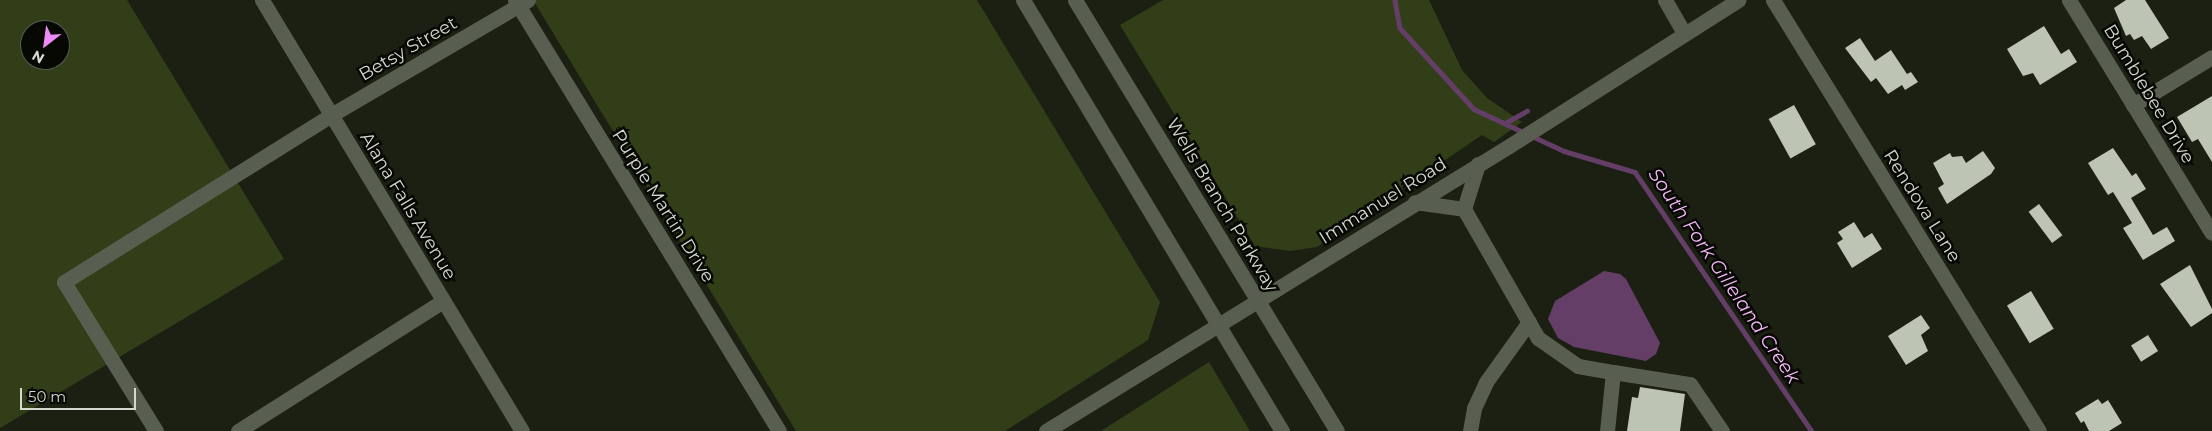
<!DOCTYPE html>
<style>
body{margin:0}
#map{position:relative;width:2212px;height:431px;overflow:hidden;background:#1b2013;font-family:Montserrat,sans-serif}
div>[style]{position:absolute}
.green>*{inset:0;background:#323e18}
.water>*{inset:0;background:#643e67}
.stream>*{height:4.5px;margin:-2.25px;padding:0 2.25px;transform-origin:2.25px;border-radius:2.25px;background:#643e67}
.building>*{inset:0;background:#bdc4b3;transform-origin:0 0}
.minor>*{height:15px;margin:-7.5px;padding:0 7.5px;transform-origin:7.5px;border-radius:7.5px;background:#595f50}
span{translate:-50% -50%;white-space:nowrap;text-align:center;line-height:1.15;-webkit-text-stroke:5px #070804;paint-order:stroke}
.street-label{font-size:18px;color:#d4d8cf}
.water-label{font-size:19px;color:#f6b8fa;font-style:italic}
.north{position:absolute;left:20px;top:20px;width:50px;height:50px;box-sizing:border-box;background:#070804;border:1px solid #595b55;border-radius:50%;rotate:210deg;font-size:14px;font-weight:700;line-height:20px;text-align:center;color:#d4d8cf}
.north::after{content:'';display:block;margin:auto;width:18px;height:22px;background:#ef8bf7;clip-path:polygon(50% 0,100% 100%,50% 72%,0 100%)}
.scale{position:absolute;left:20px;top:388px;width:116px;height:22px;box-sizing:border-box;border:2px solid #d4d8cf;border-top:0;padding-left:6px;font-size:15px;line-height:18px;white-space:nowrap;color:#d4d8cf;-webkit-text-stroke:4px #070804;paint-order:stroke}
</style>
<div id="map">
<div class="green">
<i style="clip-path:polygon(evenodd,0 0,127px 0,284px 259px,0 428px,0 0,30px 30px,60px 30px,60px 60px,30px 60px,30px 30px)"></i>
<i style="clip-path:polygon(533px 0,977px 0,1160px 302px,1148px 340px,1005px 431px,796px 431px)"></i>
<i style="clip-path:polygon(1163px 0,1429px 0,1462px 70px,1487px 98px,1522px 122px,1494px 142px,1482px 135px,1317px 247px,1290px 251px,1255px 246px,1120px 25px)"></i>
<i style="clip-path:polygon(1209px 362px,1250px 431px,1101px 431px)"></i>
</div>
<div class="water">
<i style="clip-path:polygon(1604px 271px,1620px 274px,1626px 279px,1660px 343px,1656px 354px,1646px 361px,1574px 347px,1558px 338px,1548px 319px,1555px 301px)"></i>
</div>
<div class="stream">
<i style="left:1395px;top:0;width:28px;rotate:80deg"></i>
<i style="left:1400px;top:28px;width:110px;rotate:47.6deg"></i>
<i style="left:1474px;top:109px;width:56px;rotate:25.2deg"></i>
<i style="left:1505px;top:123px;width:25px;rotate:-29deg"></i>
<i style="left:1532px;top:136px;width:35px;rotate:25deg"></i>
<i style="left:1564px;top:151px;width:74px;rotate:16.5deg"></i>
<i style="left:1635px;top:172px;width:314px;rotate:55.7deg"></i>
</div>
<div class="building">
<i style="clip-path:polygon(2126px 0,2145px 0,2169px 38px,2151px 49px,2142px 36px,2134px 40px,2130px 34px,2126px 36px,2114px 8px)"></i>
<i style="clip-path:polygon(2044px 26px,2061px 54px,2069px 49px,2077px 62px,2040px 85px,2033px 73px,2023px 76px,2007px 49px)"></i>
<i style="clip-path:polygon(1860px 38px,1875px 61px,1891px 50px,1907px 74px,1911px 72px,1918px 82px,1905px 90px,1902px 85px,1888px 94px,1876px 78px,1871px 82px,1845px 48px)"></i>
<i style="clip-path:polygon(2212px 96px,2212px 162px,2198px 139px,2192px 142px,2177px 117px)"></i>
<i style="left:1794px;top:105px;width:45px;height:29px;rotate:61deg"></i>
<i style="clip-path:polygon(2113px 148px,2132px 176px,2136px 173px,2146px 189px,2131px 198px,2153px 235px,2167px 227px,2175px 241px,2143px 260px,2123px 228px,2132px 223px,2113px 192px,2108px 195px,2088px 163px)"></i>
<i style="clip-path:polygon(1983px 151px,1995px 168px,1991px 174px,1947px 204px,1938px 188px,1944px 184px,1933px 163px,1950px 153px,1952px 157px,1962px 156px,1966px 163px)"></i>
<i style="left:2039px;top:204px;width:39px;height:13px;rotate:53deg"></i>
<i style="clip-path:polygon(1854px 222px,1864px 238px,1872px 233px,1882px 249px,1852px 268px,1837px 243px,1843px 239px,1838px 232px)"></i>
<i style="clip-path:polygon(2190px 265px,2212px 309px,2212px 313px,2191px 327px,2160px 284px)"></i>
<i style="left:2031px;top:291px;width:44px;height:28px;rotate:59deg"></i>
<i style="clip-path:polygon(1921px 315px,1930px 328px,1921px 335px,1928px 351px,1906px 365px,1888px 336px)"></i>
<i style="left:2148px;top:335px;width:19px;height:20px;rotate:58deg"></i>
<i style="clip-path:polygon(1640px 387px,1685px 394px,1680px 431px,1627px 431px,1632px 397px,1638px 398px)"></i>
<i style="clip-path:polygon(2098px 399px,2102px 404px,2108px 400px,2122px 423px,2109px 431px,2089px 431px,2084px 421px,2081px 423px,2075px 413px)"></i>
</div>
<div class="minor">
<i style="left:262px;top:0;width:503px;rotate:58.9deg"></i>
<i style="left:515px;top:0;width:505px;rotate:58.51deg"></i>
<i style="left:1023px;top:0;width:503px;rotate:59deg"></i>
<i style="left:1075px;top:0;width:504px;rotate:58.71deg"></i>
<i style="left:1665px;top:0;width:38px;rotate:60deg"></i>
<i style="left:1773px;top:0;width:506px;rotate:58.32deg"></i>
<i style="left:2069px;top:0;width:273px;rotate:58.5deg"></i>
<i style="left:2133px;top:105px;width:92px;rotate:-31.3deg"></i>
<i style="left:1478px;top:164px;width:47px;rotate:107.3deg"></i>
<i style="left:1464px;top:209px;width:149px;rotate:60.2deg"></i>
<i style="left:1538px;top:338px;width:49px;rotate:35deg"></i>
<i style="left:1578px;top:366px;width:36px;rotate:10deg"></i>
<i style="left:1613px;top:372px;width:59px;rotate:95.8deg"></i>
<i style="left:1415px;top:202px;width:49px;rotate:8.1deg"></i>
<i style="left:1613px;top:372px;width:78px;rotate:8.9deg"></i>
<i style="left:1690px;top:384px;width:57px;rotate:55.8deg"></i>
<i style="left:156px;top:431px;width:175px;rotate:-121.7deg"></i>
<i style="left:64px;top:282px;width:315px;rotate:-32deg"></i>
<i style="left:331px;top:115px;width:228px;rotate:-30.3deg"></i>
<i style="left:238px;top:431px;width:243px;rotate:-32.4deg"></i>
<i style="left:1046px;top:431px;width:544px;rotate:-31.61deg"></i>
<i style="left:1509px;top:146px;width:272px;rotate:-32.5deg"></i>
<i style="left:1470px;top:431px;width:23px;rotate:-80deg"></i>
<i style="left:1474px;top:408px;width:29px;rotate:-65deg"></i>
<i style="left:1486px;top:382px;width:74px;rotate:-54.4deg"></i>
</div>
<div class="street-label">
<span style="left:408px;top:49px;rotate:-30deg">Betsy Street</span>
<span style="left:2149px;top:94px;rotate:59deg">Bumblebee Drive</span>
<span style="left:1383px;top:201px;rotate:-32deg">Immanuel Road</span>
<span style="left:1222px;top:205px;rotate:59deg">Wells Branch Parkway</span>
<span style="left:408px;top:206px;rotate:59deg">Alana Falls Avenue</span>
<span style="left:663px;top:206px;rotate:58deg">Purple Martin Drive</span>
<span style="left:1922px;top:206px;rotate:58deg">Rendova Lane</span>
</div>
<div class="water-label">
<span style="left:1724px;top:276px;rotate:56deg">South Fork Gilleland Creek</span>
</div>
<div class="north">N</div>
<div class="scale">50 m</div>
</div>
